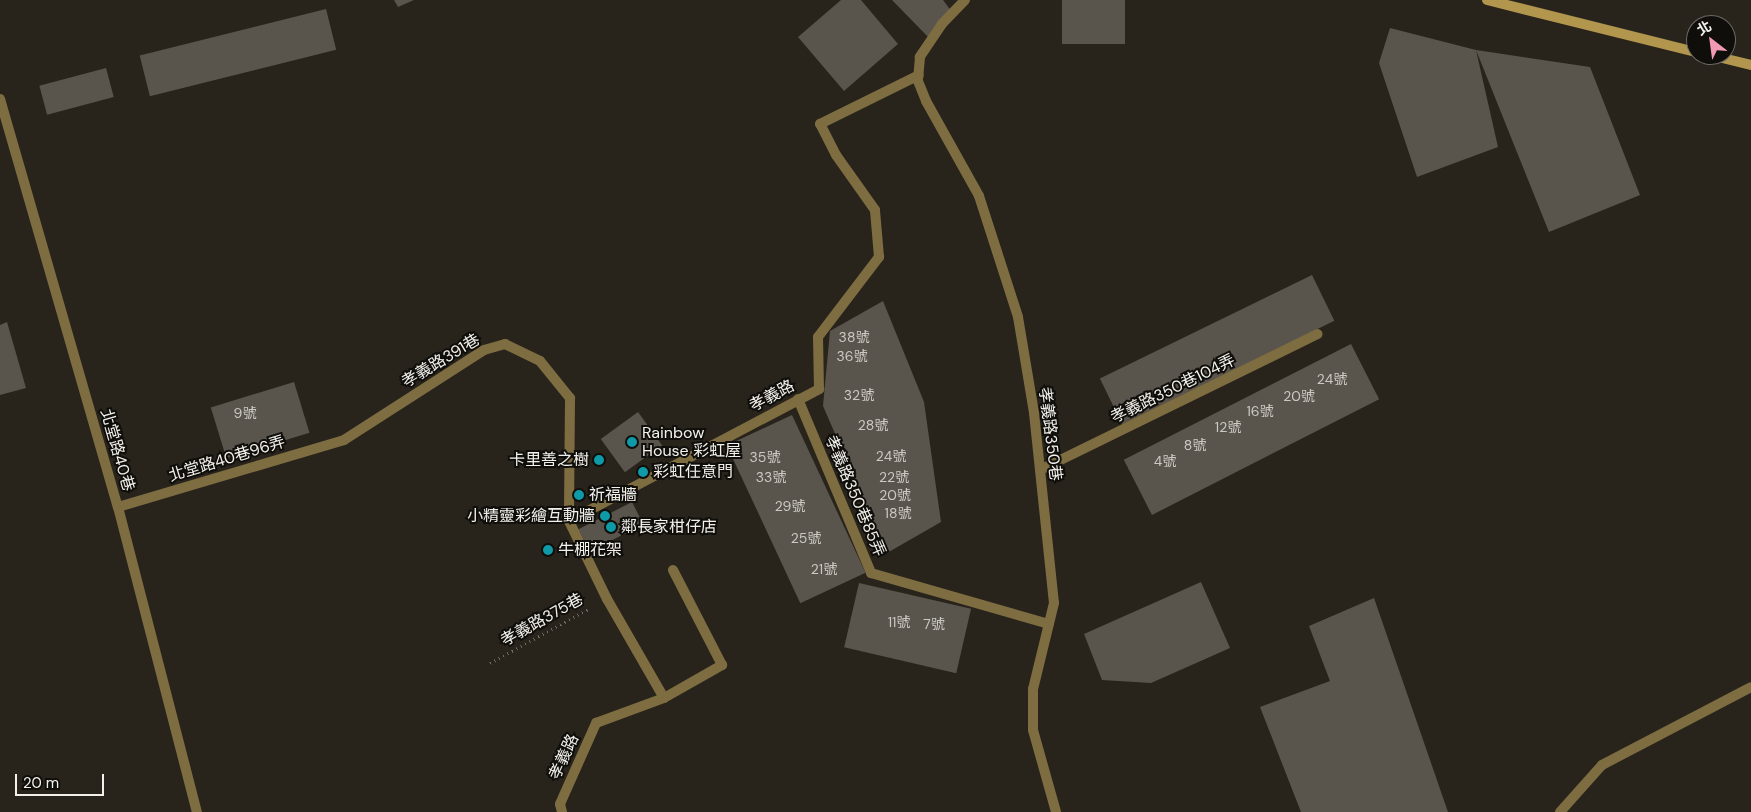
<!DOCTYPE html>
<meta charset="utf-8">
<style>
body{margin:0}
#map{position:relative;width:1751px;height:812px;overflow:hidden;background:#28241c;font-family:"DM Sans","Noto Sans TC",sans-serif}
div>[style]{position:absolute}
.building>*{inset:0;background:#59544c;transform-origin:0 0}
.path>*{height:3px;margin-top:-1.5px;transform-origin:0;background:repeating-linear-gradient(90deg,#6f6c65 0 1px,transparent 0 5px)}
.lane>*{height:10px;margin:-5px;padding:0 5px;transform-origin:5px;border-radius:5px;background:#7f6d42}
.street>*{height:10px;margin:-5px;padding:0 5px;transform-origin:5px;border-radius:5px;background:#7f6d42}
.secondary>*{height:10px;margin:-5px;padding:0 5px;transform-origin:5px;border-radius:5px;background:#b3964e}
.dots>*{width:14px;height:14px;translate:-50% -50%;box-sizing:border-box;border:2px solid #0f0e0a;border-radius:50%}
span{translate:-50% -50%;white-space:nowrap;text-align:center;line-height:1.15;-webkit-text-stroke:4px #0f0e0a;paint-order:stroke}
.number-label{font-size:14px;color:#ccc9c3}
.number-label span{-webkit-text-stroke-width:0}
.street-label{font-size:16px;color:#f2f0eb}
.poi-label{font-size:16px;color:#f2f0eb}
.left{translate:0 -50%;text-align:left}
.right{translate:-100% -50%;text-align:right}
.north{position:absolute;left:1686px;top:15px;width:50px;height:50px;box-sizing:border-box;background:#0f0e0a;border:1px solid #6a6864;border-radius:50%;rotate:330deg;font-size:14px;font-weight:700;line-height:20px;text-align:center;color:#f2f0eb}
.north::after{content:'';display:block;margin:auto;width:18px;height:22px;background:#f19ab2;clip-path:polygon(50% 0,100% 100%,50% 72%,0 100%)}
.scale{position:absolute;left:15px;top:774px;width:89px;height:22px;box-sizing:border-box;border:2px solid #f2f0eb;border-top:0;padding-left:6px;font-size:15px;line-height:18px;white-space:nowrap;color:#f2f0eb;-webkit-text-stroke:4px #0f0e0a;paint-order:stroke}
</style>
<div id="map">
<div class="building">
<i style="clip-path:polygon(394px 0,414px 0,398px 7px)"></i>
<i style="clip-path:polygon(841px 0,861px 0,898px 44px,844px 91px,798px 37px)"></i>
<i style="clip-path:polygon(892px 0,943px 0,955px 16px,931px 40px)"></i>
<i style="left:1062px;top:0;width:63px;height:44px"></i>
<i style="left:326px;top:9px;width:42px;height:192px;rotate:76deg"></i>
<i style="clip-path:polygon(1390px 28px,1476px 50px,1590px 67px,1640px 195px,1549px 232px,1476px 50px,1498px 147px,1417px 177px,1379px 63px)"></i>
<i style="left:106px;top:68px;width:30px;height:69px;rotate:75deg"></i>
<i style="left:1312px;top:275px;width:51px;height:236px;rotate:64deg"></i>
<i style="clip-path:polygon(883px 301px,924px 402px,941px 522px,887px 553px,823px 406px,830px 331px)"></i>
<i style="clip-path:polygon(7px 322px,26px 388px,0 395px,0 325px)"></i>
<i style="left:1351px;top:344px;width:62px;height:255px;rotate:63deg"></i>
<i style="left:294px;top:382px;width:53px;height:87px;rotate:73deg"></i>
<i style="left:638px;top:412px;width:41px;height:46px;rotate:54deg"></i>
<i style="left:792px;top:415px;width:174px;height:72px;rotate:65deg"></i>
<i style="left:632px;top:502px;width:25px;height:60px;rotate:63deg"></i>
<i style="clip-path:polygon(1201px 582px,1230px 648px,1151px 683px,1102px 680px,1084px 634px)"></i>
<i style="left:859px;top:583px;width:115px;height:66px;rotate:13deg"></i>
<i style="clip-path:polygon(1374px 598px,1448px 812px,1301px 812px,1260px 707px,1330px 681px,1309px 626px)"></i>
</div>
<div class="path">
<i style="left:490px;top:663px;width:114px;rotate:-28.8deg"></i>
</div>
<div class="lane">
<i style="left:0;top:99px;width:425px;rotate:73.9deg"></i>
<i style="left:118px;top:507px;width:315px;rotate:75.5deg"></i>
<i style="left:798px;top:399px;width:189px;rotate:67.2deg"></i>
<i style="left:871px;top:573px;width:185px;rotate:16deg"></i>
<i style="left:1040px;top:470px;width:309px;rotate:-26.1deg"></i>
<i style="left:118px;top:507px;width:236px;rotate:-16.5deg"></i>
<i style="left:344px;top:440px;width:166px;rotate:-32.7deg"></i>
<i style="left:484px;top:350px;width:22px;rotate:-16deg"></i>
<i style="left:505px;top:344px;width:39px;rotate:26deg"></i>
<i style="left:540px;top:361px;width:48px;rotate:51deg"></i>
<i style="left:570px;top:398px;width:123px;rotate:90.5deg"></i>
<i style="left:664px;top:698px;width:67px;rotate:-29.6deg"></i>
<i style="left:722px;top:665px;width:107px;rotate:-117.3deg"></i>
</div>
<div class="street">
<i style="left:965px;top:0;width:33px;rotate:134deg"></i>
<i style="left:942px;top:24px;width:40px;rotate:124deg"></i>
<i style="left:920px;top:57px;width:24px;rotate:95deg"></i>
<i style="left:918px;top:81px;width:22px;rotate:68deg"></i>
<i style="left:926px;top:101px;width:109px;rotate:60.8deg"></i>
<i style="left:979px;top:196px;width:127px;rotate:72.1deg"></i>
<i style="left:1018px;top:317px;width:97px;rotate:80.5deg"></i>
<i style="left:1034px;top:413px;width:191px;rotate:84deg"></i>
<i style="left:1054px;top:603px;width:89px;rotate:103.7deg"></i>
<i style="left:1033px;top:689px;width:41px;rotate:90deg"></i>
<i style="left:1033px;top:730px;width:85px;rotate:74.3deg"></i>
<i style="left:562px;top:812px;width:8px;rotate:-104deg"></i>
<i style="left:560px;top:804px;width:89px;rotate:-66deg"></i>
<i style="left:596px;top:723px;width:72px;rotate:-20.2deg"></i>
<i style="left:664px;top:698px;width:114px;rotate:-119.9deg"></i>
<i style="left:607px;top:599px;width:87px;rotate:-116deg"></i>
<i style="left:569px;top:521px;width:283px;rotate:-27.8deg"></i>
<i style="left:819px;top:389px;width:52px;rotate:-91.1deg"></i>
<i style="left:818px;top:337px;width:101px;rotate:-52.7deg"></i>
<i style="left:879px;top:257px;width:47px;rotate:-94.9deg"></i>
<i style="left:875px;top:210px;width:67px;rotate:-125.3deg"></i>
<i style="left:836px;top:155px;width:35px;rotate:-117deg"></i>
<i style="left:820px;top:124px;width:110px;rotate:-26.3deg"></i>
<i style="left:1560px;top:812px;width:63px;rotate:-48.2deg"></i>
<i style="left:1602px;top:765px;width:168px;rotate:-27.6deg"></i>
</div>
<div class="secondary">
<i style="left:1487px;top:0;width:215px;rotate:14deg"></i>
<i style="left:1710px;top:55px;width:42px;rotate:13.7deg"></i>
</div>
<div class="dots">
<i style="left:632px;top:442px;background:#0f9aa8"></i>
<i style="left:599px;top:460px;background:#0f9aa8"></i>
<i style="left:643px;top:472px;background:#0f9aa8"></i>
<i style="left:579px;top:495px;background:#0f9aa8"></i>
<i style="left:605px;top:516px;background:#0f9aa8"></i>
<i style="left:611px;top:527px;background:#0f9aa8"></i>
<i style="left:548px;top:550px;background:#0f9aa8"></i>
</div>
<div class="number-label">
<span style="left:854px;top:337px">38號</span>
<span style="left:852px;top:356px">36號</span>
<span style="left:1332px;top:379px">24號</span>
<span style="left:859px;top:395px">32號</span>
<span style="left:1299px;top:396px">20號</span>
<span style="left:1260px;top:411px">16號</span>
<span style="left:245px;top:413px">9號</span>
<span style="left:873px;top:425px">28號</span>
<span style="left:1228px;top:427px">12號</span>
<span style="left:1195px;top:445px">8號</span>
<span style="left:891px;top:456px">24號</span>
<span style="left:765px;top:457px">35號</span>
<span style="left:1165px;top:461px">4號</span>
<span style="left:771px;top:477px">33號</span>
<span style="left:894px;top:477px">22號</span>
<span style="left:895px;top:495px">20號</span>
<span style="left:790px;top:506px">29號</span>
<span style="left:898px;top:513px">18號</span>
<span style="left:806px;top:538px">25號</span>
<span style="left:824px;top:569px">21號</span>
<span style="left:899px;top:622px">11號</span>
<span style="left:934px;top:624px">7號</span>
</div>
<div class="street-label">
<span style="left:441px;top:361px;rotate:-31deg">孝義路391巷</span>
<span style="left:1173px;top:389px;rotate:-26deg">孝義路350巷104弄</span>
<span style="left:772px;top:396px;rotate:-28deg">孝義路</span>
<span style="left:1050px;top:434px;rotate:83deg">孝義路350巷</span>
<span style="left:117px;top:450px;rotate:74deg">北堂路40巷</span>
<span style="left:227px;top:459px;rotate:-17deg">北堂路40巷96弄</span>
<span style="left:855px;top:496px;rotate:67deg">孝義路350巷85弄</span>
<span style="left:542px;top:620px;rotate:-29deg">孝義路375巷</span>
<span style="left:564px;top:757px;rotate:-65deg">孝義路</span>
</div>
<div class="poi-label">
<span class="left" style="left:642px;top:442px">Rainbow<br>House 彩虹屋</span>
<span class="right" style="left:589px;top:460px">卡里善之樹</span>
<span class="left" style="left:653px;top:472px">彩虹任意門</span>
<span class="left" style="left:589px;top:495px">祈福牆</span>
<span class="right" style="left:595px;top:516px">小精靈彩繪互動牆</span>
<span class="left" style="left:621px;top:527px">鄰長家柑仔店</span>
<span class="left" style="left:558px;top:550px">牛棚花架</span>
</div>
<div class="north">北</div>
<div class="scale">20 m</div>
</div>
